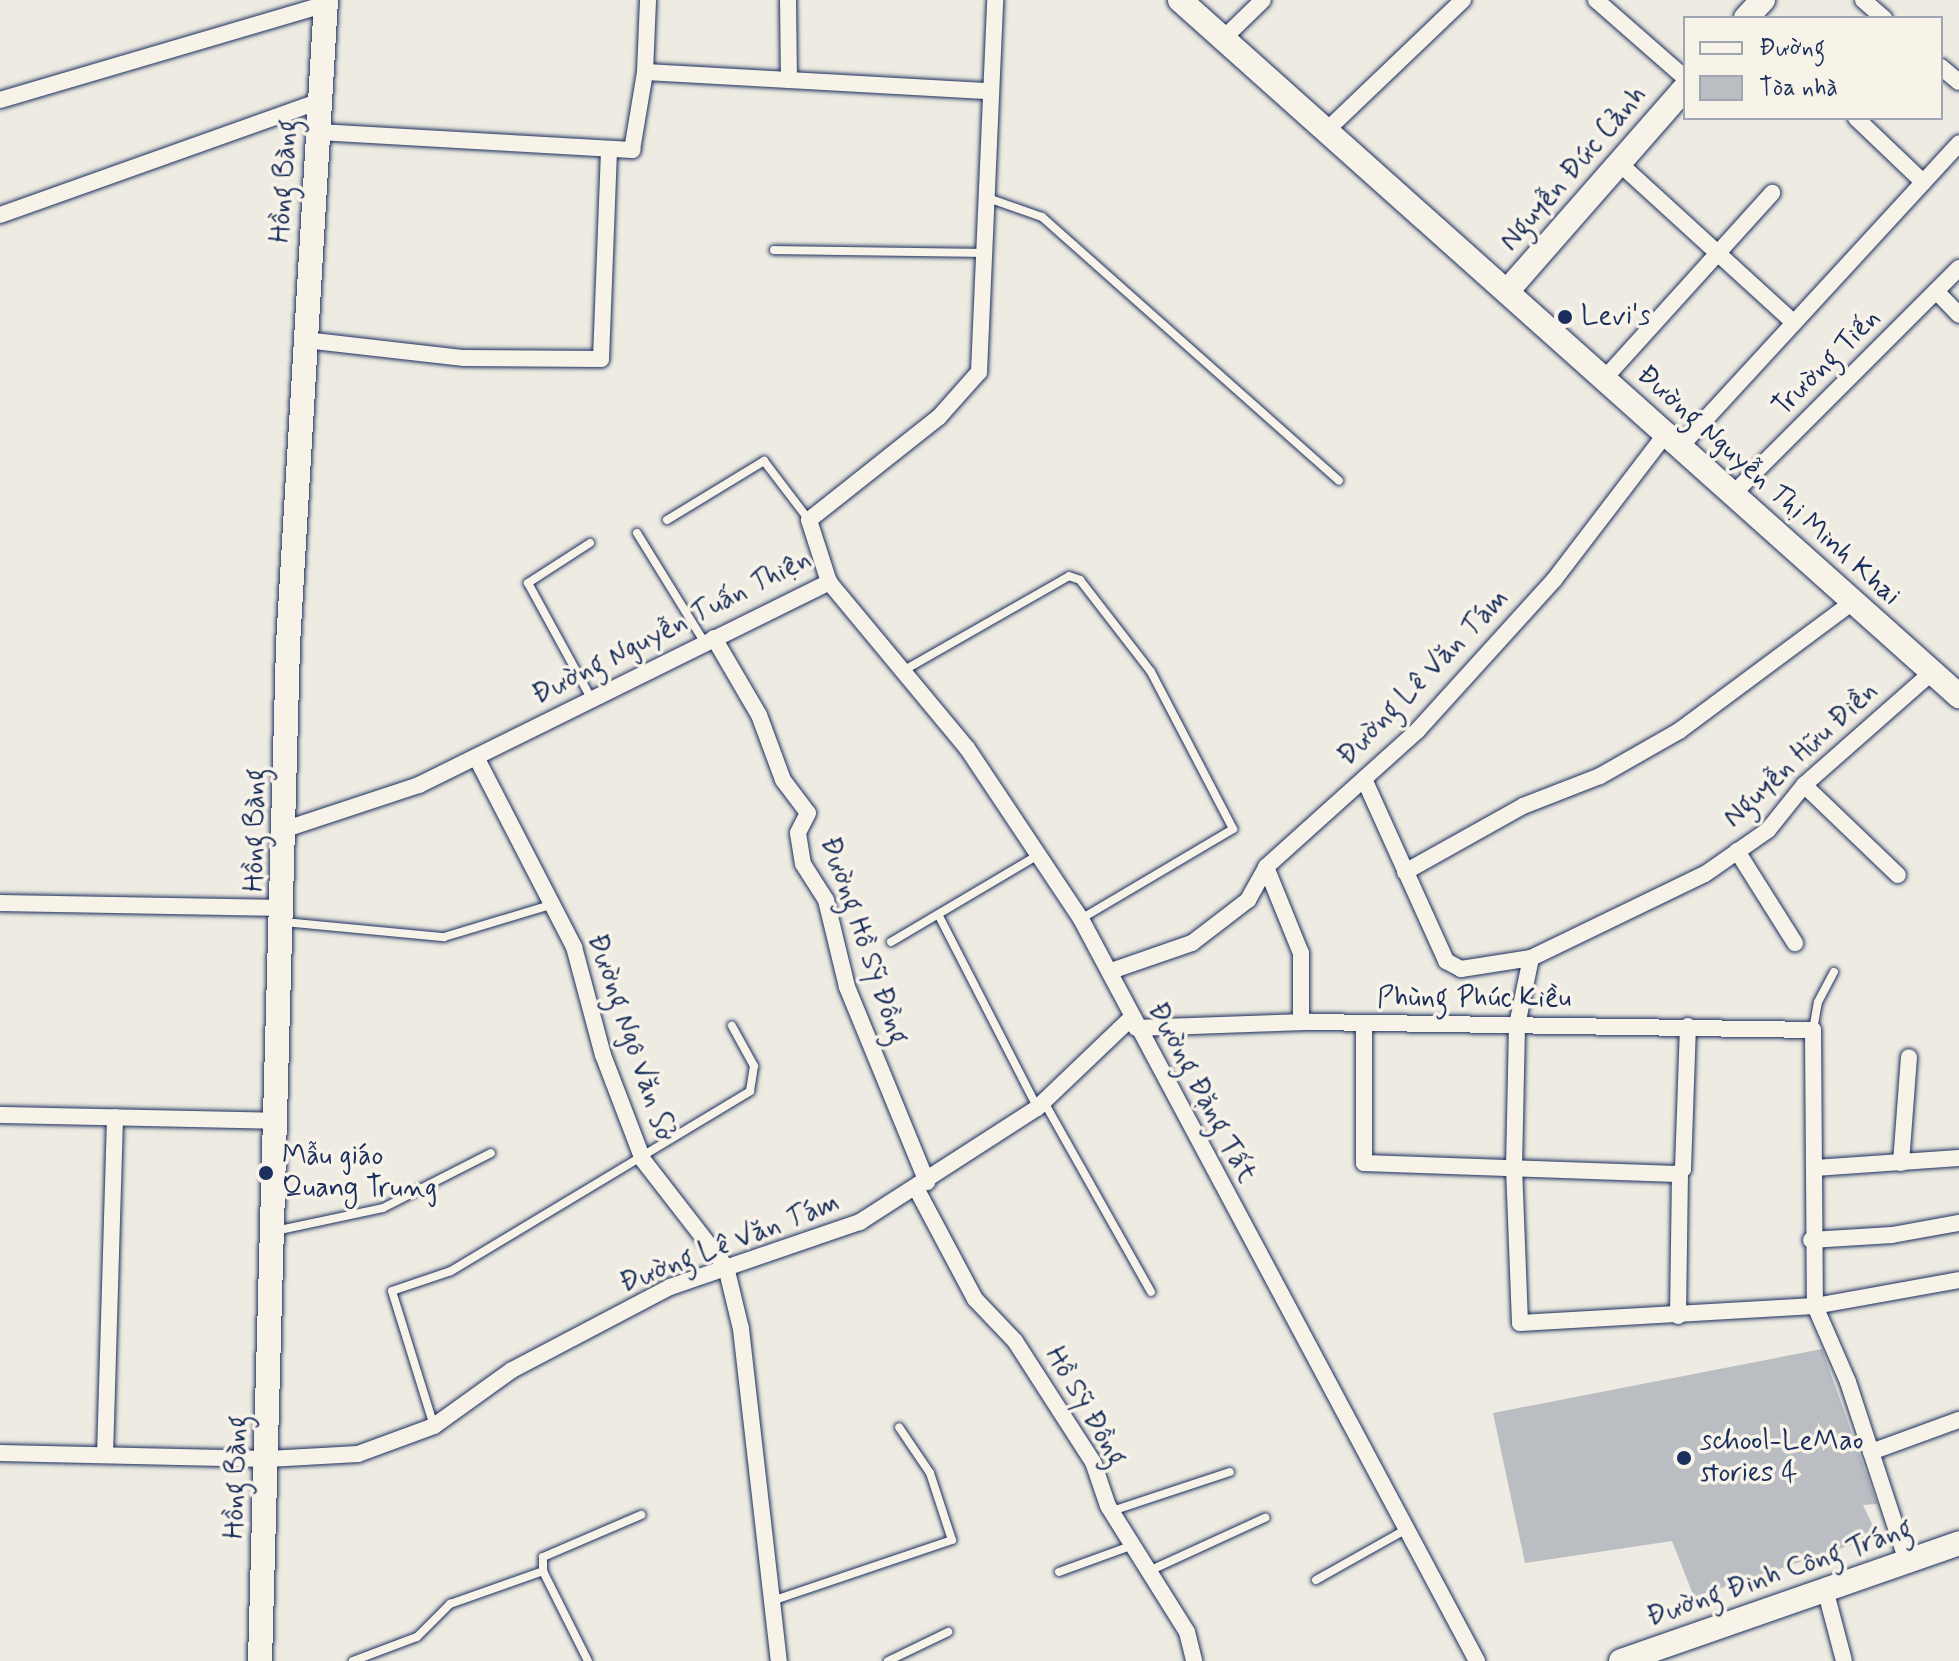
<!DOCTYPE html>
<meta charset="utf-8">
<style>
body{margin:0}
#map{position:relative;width:1959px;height:1661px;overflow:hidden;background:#eeebe2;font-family:Mynerve,sans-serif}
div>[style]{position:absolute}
.building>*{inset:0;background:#babdc2}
.roads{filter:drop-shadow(0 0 2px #1b2f5e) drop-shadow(0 0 2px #1b2f5e)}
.lane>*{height:8px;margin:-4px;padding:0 4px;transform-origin:4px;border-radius:4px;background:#f7f3e8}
.street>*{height:16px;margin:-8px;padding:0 8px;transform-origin:8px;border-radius:8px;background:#f7f3e8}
.secondary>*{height:24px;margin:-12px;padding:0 12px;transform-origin:12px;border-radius:12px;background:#f7f3e8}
.dots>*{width:22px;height:22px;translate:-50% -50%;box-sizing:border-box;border:4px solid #f7f3e8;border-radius:50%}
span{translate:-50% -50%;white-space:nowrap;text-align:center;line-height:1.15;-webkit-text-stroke:7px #f7f3e8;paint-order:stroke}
.street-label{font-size:28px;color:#1b2f5e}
.poi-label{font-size:28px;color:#1b2f5e}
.left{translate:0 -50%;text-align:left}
.legend{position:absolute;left:1683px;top:16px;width:260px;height:104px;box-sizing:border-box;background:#f7f3e8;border:2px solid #9fa5b1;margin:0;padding:10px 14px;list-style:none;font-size:24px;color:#1b2f5e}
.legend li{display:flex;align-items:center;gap:16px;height:40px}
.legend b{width:40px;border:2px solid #9fa5b1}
</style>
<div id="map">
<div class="building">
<i style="clip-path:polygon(1822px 1349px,1877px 1504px,1863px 1505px,1878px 1536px,1694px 1597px,1672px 1541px,1525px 1563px,1493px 1413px)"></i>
</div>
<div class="roads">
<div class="lane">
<i style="left:988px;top:198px;width:57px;rotate:19.4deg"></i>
<i style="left:1042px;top:217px;width:397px;rotate:41.6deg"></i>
<i style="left:774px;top:250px;width:209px;rotate:0.8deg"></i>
<i style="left:667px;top:520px;width:114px;rotate:-31.3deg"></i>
<i style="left:764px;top:461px;width:74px;rotate:52.7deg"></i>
<i style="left:637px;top:533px;width:129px;rotate:58.3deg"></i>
<i style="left:590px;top:543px;width:74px;rotate:147.2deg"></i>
<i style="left:528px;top:583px;width:131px;rotate:61.3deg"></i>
<i style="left:901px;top:672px;width:193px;rotate:-29.7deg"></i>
<i style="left:1069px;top:576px;width:12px;rotate:20deg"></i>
<i style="left:1080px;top:580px;width:116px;rotate:52.3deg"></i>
<i style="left:1151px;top:672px;width:177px;rotate:62.4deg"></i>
<i style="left:1233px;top:829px;width:177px;rotate:149.4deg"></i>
<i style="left:939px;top:916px;width:215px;rotate:62.8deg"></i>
<i style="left:284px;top:922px;width:161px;rotate:5.4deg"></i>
<i style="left:444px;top:937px;width:115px;rotate:-16.7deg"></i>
<i style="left:891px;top:942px;width:171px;rotate:-30.6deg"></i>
<i style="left:1813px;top:1030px;width:28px;rotate:-80deg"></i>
<i style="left:1818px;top:1002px;width:34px;rotate:-62deg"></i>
<i style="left:1044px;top:1102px;width:218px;rotate:60.6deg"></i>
<i style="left:275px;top:1231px;width:110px;rotate:-12deg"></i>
<i style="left:383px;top:1208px;width:121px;rotate:-27deg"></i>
<i style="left:434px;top:1426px;width:141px;rotate:-107.3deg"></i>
<i style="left:392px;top:1291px;width:62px;rotate:-18.7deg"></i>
<i style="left:451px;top:1271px;width:349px;rotate:-31deg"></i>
<i style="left:750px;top:1091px;width:25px;rotate:-81deg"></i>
<i style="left:754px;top:1066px;width:46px;rotate:-118.8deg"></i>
<i style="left:1112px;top:1511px;width:124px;rotate:-18.3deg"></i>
<i style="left:1149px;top:1571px;width:128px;rotate:-24.6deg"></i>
<i style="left:1059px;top:1572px;width:79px;rotate:-20deg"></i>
<i style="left:1316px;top:1580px;width:104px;rotate:-29.3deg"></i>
<i style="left:772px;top:1601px;width:190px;rotate:-18.7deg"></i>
<i style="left:952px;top:1540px;width:71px;rotate:-108.2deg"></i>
<i style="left:930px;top:1473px;width:55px;rotate:-124deg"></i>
<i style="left:353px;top:1661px;width:68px;rotate:-20.6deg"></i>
<i style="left:417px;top:1637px;width:47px;rotate:-45deg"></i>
<i style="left:450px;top:1604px;width:99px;rotate:-19.5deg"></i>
<i style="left:588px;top:1661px;width:101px;rotate:-116.6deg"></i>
<i style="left:543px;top:1571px;width:14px;rotate:-90deg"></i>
<i style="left:543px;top:1557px;width:107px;rotate:-23.2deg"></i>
<i style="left:888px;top:1661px;width:67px;rotate:-25.8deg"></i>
</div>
<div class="street">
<i style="left:788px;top:0;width:80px;rotate:89.3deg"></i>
<i style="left:1596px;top:0;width:118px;rotate:41.2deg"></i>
<i style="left:1863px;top:0;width:28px;rotate:41deg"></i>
<i style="left:1224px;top:38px;width:54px;rotate:-44.3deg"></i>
<i style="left:1941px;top:67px;width:23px;rotate:40deg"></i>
<i style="left:645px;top:72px;width:346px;rotate:3.2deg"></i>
<i style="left:0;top:100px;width:340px;rotate:-16.4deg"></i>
<i style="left:1856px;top:118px;width:93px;rotate:43.7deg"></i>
<i style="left:1327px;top:130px;width:188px;rotate:-43.7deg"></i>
<i style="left:318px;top:132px;width:315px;rotate:3.3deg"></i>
<i style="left:632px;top:150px;width:79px;rotate:-80.5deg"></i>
<i style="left:645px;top:72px;width:72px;rotate:-87.6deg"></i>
<i style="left:1619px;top:163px;width:236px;rotate:42.4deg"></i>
<i style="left:0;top:215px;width:340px;rotate:-19.6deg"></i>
<i style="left:1936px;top:291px;width:33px;rotate:46deg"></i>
<i style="left:305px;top:340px;width:160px;rotate:6.5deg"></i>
<i style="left:464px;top:358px;width:137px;rotate:0.4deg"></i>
<i style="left:601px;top:359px;width:210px;rotate:-87.8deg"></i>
<i style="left:1604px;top:379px;width:251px;rotate:-47.9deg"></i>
<i style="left:1679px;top:448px;width:414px;rotate:-47.4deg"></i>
<i style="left:1732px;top:495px;width:321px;rotate:-45deg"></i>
<i style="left:829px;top:582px;width:216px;rotate:50.3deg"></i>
<i style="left:967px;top:748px;width:206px;rotate:56.3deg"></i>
<i style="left:1081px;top:919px;width:841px;rotate:61.91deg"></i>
<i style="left:714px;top:638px;width:89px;rotate:59.7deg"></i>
<i style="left:759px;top:715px;width:69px;rotate:69.7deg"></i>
<i style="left:783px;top:780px;width:41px;rotate:52.9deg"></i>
<i style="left:808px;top:813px;width:22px;rotate:117deg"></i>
<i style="left:798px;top:833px;width:31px;rotate:81deg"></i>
<i style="left:803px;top:864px;width:43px;rotate:57.4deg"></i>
<i style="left:826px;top:900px;width:89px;rotate:76.4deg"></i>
<i style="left:847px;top:987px;width:211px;rotate:67.7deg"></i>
<i style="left:476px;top:757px;width:214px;rotate:62.7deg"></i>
<i style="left:574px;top:947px;width:112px;rotate:75deg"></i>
<i style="left:603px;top:1055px;width:112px;rotate:69.1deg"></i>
<i style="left:643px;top:1160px;width:135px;rotate:52.2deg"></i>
<i style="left:726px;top:1267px;width:64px;rotate:76.4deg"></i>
<i style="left:741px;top:1329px;width:334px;rotate:83.5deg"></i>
<i style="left:1364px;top:779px;width:200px;rotate:65.7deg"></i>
<i style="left:1446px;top:961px;width:17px;rotate:28deg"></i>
<i style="left:1461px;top:969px;width:71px;rotate:-8.9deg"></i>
<i style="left:1531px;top:958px;width:193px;rotate:-25.8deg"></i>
<i style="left:1705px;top:874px;width:77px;rotate:-34.9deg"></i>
<i style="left:1768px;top:830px;width:58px;rotate:-51.3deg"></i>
<i style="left:1804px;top:785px;width:171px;rotate:-41.4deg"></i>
<i style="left:1804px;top:785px;width:130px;rotate:43.8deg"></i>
<i style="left:286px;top:829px;width:140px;rotate:-18.3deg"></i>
<i style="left:419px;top:785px;width:458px;rotate:-26.3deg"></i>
<i style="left:829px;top:582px;width:65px;rotate:-107.9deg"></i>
<i style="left:809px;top:520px;width:166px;rotate:-38.4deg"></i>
<i style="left:939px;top:417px;width:60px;rotate:-48.4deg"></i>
<i style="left:979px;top:372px;width:372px;rotate:-87.5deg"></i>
<i style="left:1737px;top:851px;width:109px;rotate:57.8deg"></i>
<i style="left:1266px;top:867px;width:93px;rotate:67.9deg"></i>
<i style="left:1301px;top:953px;width:69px;rotate:90deg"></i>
<i style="left:1405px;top:872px;width:135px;rotate:-29.2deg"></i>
<i style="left:1523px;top:806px;width:83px;rotate:-21.3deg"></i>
<i style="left:1600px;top:776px;width:91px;rotate:-29.7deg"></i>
<i style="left:1679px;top:731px;width:217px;rotate:-36.6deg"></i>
<i style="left:0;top:903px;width:284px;rotate:1deg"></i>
<i style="left:1531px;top:958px;width:68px;rotate:101.8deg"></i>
<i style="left:1517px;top:1025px;width:142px;rotate:91.2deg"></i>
<i style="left:1514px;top:1167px;width:156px;rotate:87.8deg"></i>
<i style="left:1520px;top:1323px;width:295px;rotate:-3.3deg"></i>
<i style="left:1815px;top:1306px;width:146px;rotate:-10.2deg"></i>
<i style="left:1111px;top:971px;width:86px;rotate:-19.1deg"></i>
<i style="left:1192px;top:943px;width:71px;rotate:-37.5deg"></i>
<i style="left:1248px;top:900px;width:38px;rotate:-61deg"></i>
<i style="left:1266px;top:867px;width:205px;rotate:-42deg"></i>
<i style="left:1418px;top:730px;width:202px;rotate:-47.8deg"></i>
<i style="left:1554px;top:580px;width:183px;rotate:-52.6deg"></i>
<i style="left:1364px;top:1026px;width:137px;rotate:90deg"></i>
<i style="left:1364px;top:1163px;width:313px;rotate:2deg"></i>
<i style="left:1677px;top:1174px;width:8px;rotate:-40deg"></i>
<i style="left:1683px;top:1169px;width:143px;rotate:-88deg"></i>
<i style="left:1136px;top:1028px;width:176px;rotate:-2deg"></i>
<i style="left:1312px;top:1022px;width:501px;rotate:0.91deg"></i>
<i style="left:1813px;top:1030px;width:276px;rotate:89.6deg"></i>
<i style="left:1815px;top:1306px;width:83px;rotate:66.5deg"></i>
<i style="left:1848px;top:1382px;width:188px;rotate:71.8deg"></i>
<i style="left:0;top:1115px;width:278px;rotate:1.2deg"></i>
<i style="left:1901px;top:1163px;width:106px;rotate:-85.7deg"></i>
<i style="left:1815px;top:1168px;width:144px;rotate:-4deg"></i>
<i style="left:916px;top:1188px;width:126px;rotate:62deg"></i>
<i style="left:975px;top:1299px;width:58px;rotate:46.4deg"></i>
<i style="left:1015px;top:1341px;width:144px;rotate:57.2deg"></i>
<i style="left:1093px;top:1462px;width:46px;rotate:71.2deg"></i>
<i style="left:1108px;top:1506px;width:149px;rotate:57.9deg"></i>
<i style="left:1187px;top:1632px;width:30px;rotate:76deg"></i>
<i style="left:1811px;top:1240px;width:81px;rotate:-3.5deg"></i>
<i style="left:1892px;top:1235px;width:68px;rotate:-10.2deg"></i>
<i style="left:1678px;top:1316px;width:143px;rotate:-89.2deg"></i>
<i style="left:1871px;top:1452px;width:94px;rotate:-20deg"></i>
<i style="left:0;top:1453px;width:268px;rotate:1.3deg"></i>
<i style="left:268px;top:1459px;width:90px;rotate:-3.2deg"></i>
<i style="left:358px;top:1454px;width:81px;rotate:-20.2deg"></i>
<i style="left:434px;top:1426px;width:96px;rotate:-35.7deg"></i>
<i style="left:512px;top:1370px;width:178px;rotate:-27.7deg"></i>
<i style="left:670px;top:1287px;width:201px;rotate:-18.9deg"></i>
<i style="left:860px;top:1222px;width:211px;rotate:-32.8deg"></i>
<i style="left:1037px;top:1108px;width:129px;rotate:-43.7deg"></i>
<i style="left:105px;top:1455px;width:338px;rotate:-88.3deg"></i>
<i style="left:1825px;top:1589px;width:74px;rotate:75.2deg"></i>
</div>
<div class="secondary">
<i style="left:1180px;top:0;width:1045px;rotate:41.78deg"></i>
<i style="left:1746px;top:18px;width:25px;rotate:-47deg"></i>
<i style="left:1509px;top:289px;width:267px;rotate:-48.8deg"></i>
<i style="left:260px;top:1661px;width:1017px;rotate:-88.42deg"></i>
<i style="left:288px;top:644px;width:645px;rotate:-86.62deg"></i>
<i style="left:1621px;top:1661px;width:358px;rotate:-19.2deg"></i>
</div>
</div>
<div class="dots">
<i style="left:1565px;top:317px;background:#1b2f5e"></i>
<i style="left:266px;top:1173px;background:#1b2f5e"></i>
<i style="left:1684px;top:1458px;background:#1b2f5e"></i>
</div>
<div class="street-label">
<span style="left:1574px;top:169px;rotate:-49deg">Nguyễn Đức Cảnh</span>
<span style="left:285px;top:181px;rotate:-86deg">Hồng Bàng</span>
<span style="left:1827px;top:363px;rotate:-45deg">Trường Tiến</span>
<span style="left:1768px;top:486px;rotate:42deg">Đường Nguyễn Thị Minh Khai</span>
<span style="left:672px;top:628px;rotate:-27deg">Đường Nguyễn Tuấn Thiện</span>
<span style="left:1424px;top:678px;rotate:-46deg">Đường Lê Văn Tám</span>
<span style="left:1801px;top:755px;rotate:-43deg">Nguyễn Hữu Điền</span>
<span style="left:256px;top:830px;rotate:-89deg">Hồng Bàng</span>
<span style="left:863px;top:941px;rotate:71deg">Đường Hồ Sỹ Đồng</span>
<span style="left:1474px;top:999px">Phùng Phúc Kiều</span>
<span style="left:630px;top:1038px;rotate:71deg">Đường Ngô Văn Sở</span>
<span style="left:1201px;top:1093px;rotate:62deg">Đường Đặng Tất</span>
<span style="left:730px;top:1244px;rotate:-21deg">Đường Lê Văn Tám</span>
<span style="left:1085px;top:1407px;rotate:60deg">Hồ Sỹ Đồng</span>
<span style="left:237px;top:1477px;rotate:-88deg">Hồng Bàng</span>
<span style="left:1780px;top:1574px;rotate:-19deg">Đường Đinh Công Tráng</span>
</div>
<div class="poi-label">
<span class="left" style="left:1581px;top:317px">Levi's</span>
<span class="left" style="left:282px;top:1173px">Mẫu giáo<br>Quang Trung</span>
<span class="left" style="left:1700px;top:1458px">school-LeMao<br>stories 4</span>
</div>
<ul class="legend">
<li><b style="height:10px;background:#f7f3e8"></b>Đường</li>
<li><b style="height:22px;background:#babdc2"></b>Tòa nhà</li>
</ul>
</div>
